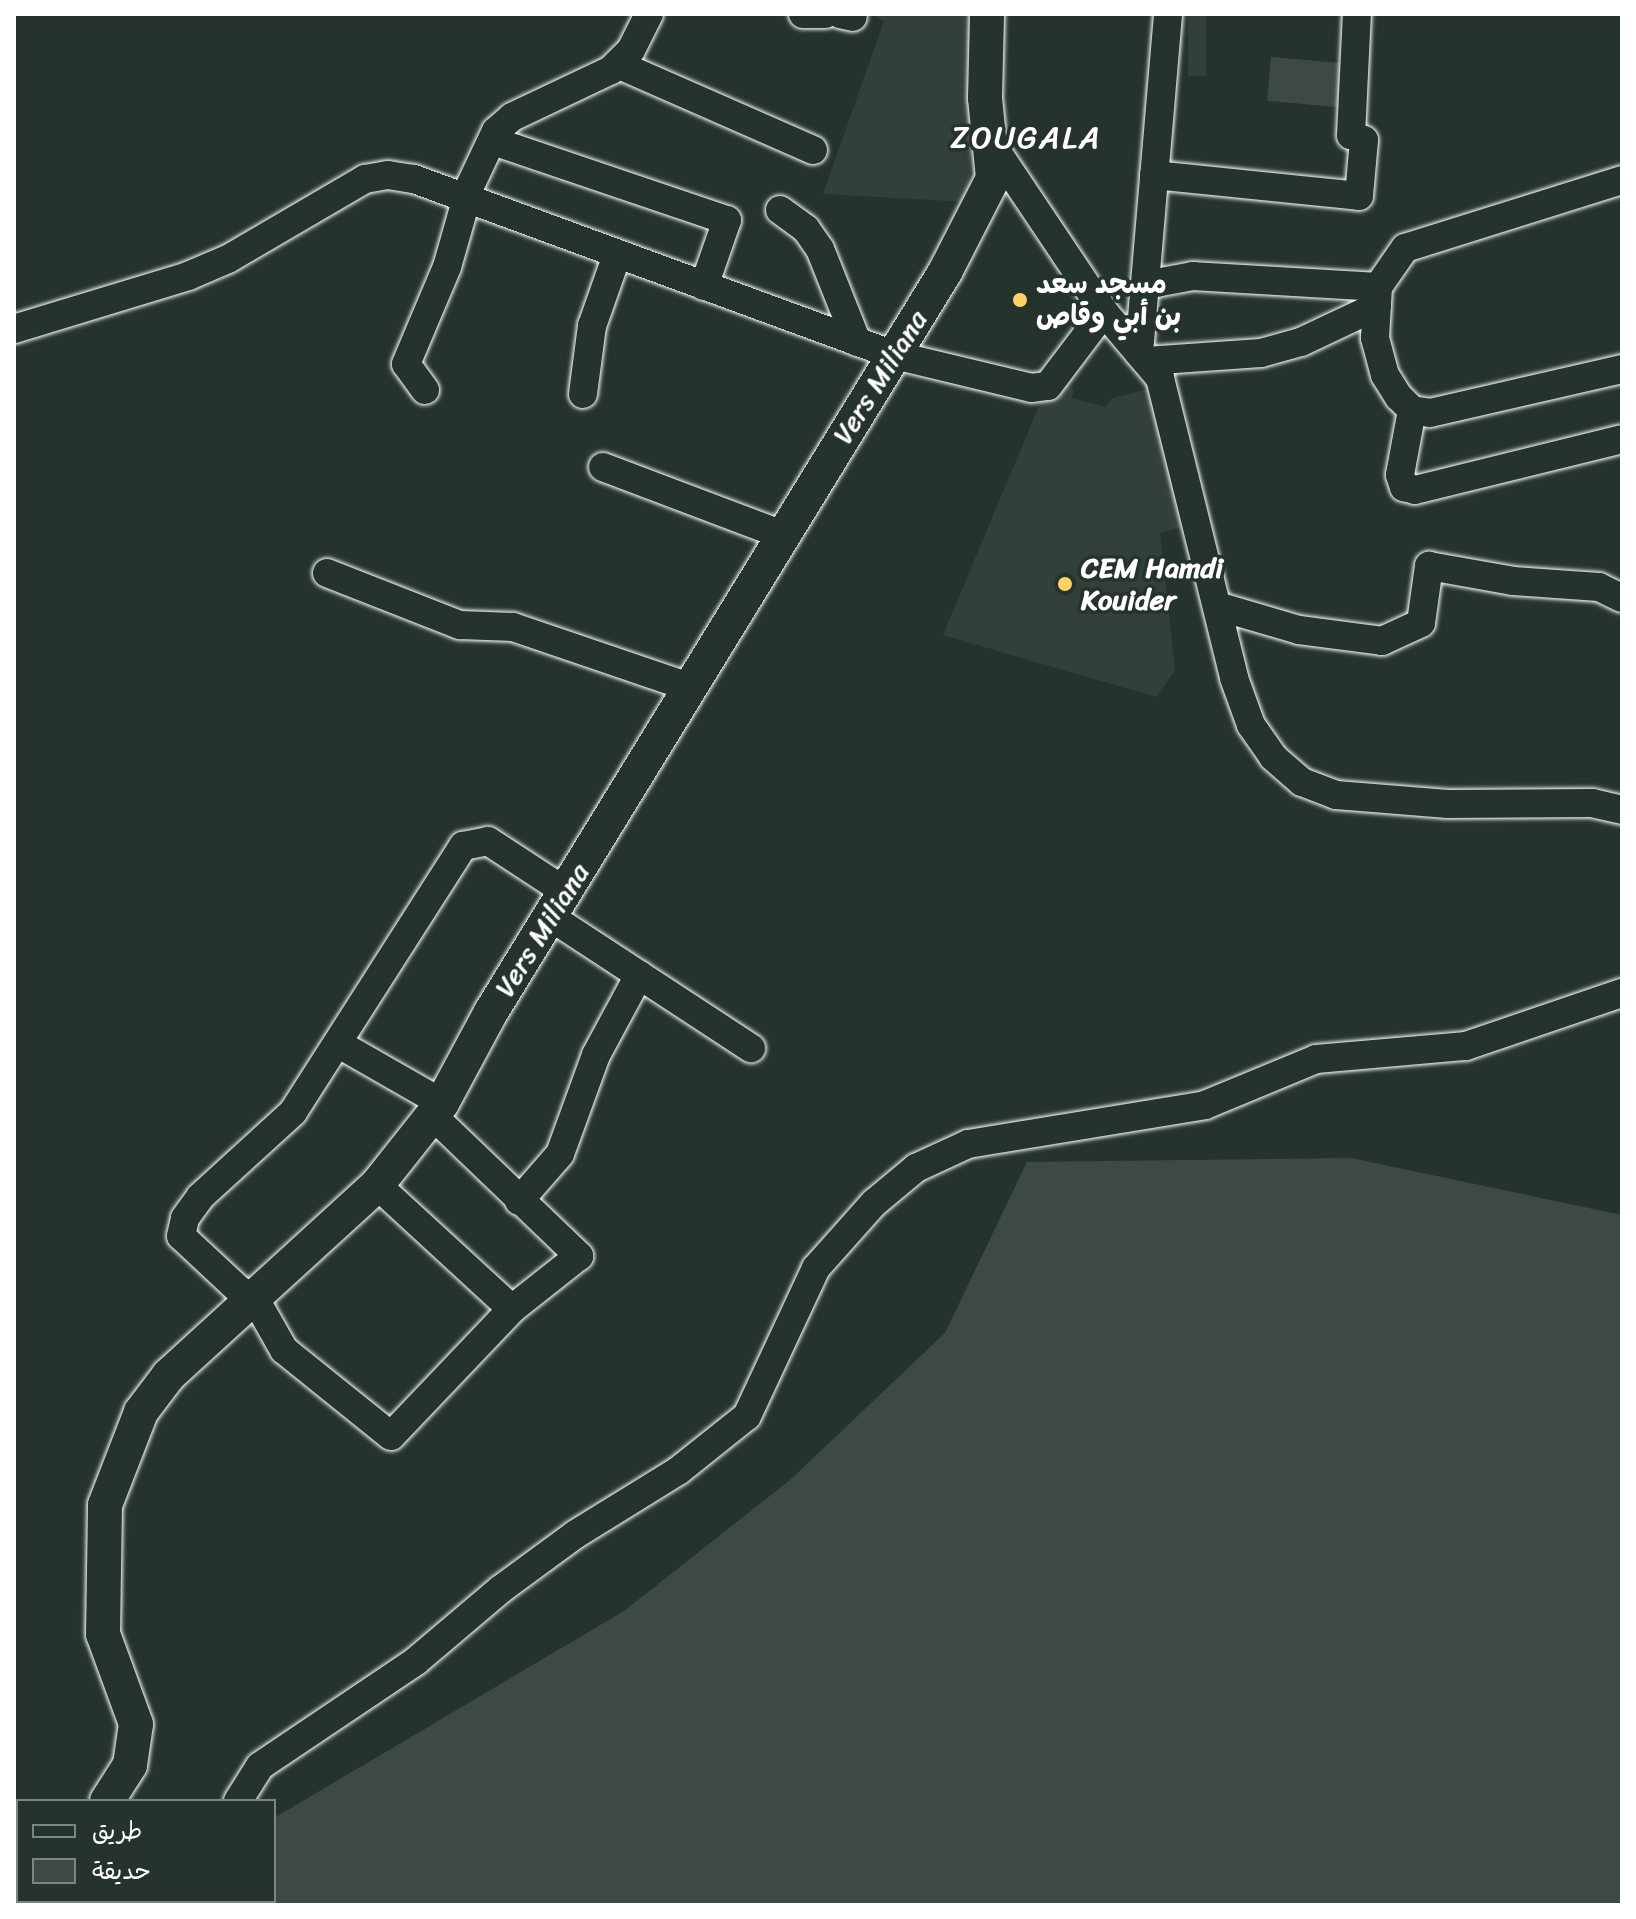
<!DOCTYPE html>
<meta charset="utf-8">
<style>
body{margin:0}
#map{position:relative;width:1636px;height:1919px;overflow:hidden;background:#26332d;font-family:Sriracha,"Playpen Sans Arabic",sans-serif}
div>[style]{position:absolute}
.built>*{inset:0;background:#333f3a;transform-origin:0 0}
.green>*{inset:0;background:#3e4944;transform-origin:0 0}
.roads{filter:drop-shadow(0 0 2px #fff) drop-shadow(0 0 2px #fff)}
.minor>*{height:28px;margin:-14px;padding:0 14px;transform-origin:14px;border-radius:14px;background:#26332d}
.major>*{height:34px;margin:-17px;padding:0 17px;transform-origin:17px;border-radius:17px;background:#26332d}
.dots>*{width:22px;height:22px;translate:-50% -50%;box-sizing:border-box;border:4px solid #26332d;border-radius:50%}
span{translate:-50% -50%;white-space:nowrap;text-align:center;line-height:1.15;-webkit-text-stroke:7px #26332d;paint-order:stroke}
.poi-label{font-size:28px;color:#fff;font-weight:700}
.left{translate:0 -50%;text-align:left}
.street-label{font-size:28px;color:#fff}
.quarter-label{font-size:32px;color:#fff;letter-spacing:2px}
.frame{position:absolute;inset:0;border:16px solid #fff;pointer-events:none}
.legend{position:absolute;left:16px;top:1799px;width:260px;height:104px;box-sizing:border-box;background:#26332d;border:2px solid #7d8581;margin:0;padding:10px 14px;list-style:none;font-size:24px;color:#fff}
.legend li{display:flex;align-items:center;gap:16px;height:40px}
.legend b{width:40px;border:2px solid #7d8581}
</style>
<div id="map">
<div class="built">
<i style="clip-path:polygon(871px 14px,973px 14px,969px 202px,823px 194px,884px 21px)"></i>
<i style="left:1188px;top:14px;width:18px;height:62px"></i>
<i style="clip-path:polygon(1062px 383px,1074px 389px,1072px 398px,1106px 407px,1112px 398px,1149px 389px,1185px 526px,1160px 533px,1175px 670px,1157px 697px,943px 635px,1044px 394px,1059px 396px)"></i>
</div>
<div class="green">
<i style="left:1271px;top:57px;width:78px;height:44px;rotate:5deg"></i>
<i style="clip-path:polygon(1351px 1158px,1622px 1215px,1622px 1905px,221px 1905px,274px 1901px,274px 1818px,624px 1611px,790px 1480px,945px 1333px,1027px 1162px)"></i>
</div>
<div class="roads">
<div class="minor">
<i style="left:803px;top:14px;width:22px"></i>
<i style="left:840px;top:14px;width:13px;rotate:13deg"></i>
<i style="left:617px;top:64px;width:214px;rotate:23.7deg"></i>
<i style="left:493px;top:141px;width:247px;rotate:18.7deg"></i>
<i style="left:727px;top:220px;width:70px;rotate:109.2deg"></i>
<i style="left:993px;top:146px;width:200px;rotate:56.2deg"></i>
<i style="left:1104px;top:312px;width:87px;rotate:49.7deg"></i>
<i style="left:1160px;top:378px;width:309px;rotate:76.1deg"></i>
<i style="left:1234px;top:678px;width:50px;rotate:70.1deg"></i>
<i style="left:1251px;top:725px;width:39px;rotate:55deg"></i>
<i style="left:1273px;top:757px;width:38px;rotate:41deg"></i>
<i style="left:1302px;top:782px;width:36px;rotate:21deg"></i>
<i style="left:1336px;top:795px;width:112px;rotate:4.6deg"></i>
<i style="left:1448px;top:804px;width:144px;rotate:-0.4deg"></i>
<i style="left:1592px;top:803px;width:31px;rotate:13deg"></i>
<i style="left:1154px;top:175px;width:206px;rotate:5.8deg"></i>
<i style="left:1359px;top:196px;width:56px;rotate:-84.9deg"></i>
<i style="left:1364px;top:140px;width:14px;rotate:-159deg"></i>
<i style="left:1351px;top:135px;width:121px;rotate:-87.2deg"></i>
<i style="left:1622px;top:180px;width:227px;rotate:162.6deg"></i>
<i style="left:1405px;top:248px;width:47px;rotate:124.7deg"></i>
<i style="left:1378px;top:287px;width:51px;rotate:93.4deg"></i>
<i style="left:1375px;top:338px;width:38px;rotate:75deg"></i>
<i style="left:1385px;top:375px;width:26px;rotate:58deg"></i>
<i style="left:1399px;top:397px;width:18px;rotate:45deg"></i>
<i style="left:1412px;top:410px;width:18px;rotate:9deg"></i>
<i style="left:1430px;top:413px;width:197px;rotate:-12.9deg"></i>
<i style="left:780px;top:210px;width:32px;rotate:36deg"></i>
<i style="left:806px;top:229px;width:24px;rotate:55deg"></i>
<i style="left:820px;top:249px;width:100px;rotate:68.3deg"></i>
<i style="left:1145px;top:285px;width:49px;rotate:-10.6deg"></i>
<i style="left:1193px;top:276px;width:185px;rotate:3.4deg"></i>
<i style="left:14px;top:329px;width:182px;rotate:-16.9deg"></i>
<i style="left:188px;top:276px;width:43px;rotate:-23deg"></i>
<i style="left:228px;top:259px;width:159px;rotate:-30.3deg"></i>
<i style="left:365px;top:179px;width:23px;rotate:-10deg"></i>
<i style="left:388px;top:175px;width:26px;rotate:9deg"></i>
<i style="left:414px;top:179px;width:511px;rotate:20.14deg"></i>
<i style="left:894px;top:355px;width:141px;rotate:13.5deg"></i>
<i style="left:1031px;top:388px;width:17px;rotate:-7deg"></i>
<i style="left:1048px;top:386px;width:93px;rotate:-52.9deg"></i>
<i style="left:1139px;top:353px;width:340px;rotate:-85.1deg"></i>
<i style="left:1146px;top:361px;width:115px;rotate:-4deg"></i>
<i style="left:1261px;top:353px;width:41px;rotate:-15.4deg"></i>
<i style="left:1301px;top:342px;width:84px;rotate:-25.3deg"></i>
<i style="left:425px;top:390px;width:32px;rotate:-126deg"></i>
<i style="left:406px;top:364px;width:105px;rotate:-67.1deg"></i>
<i style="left:447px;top:267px;width:84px;rotate:-74.1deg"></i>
<i style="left:470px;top:186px;width:61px;rotate:-64.7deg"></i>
<i style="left:496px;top:131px;width:21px;rotate:-41deg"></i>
<i style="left:512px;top:117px;width:110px;rotate:-25.4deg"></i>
<i style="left:611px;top:70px;width:28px;rotate:-45deg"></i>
<i style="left:631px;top:50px;width:40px;rotate:-63.4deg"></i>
<i style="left:583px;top:394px;width:69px;rotate:-82.5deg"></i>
<i style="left:592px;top:326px;width:75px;rotate:-70.6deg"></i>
<i style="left:1412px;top:410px;width:66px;rotate:100.5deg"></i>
<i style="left:1400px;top:475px;width:13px;rotate:72deg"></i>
<i style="left:1404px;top:487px;width:11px;rotate:15deg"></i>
<i style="left:1415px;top:490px;width:213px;rotate:-13.8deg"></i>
<i style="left:603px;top:467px;width:192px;rotate:20.7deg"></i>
<i style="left:327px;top:573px;width:143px;rotate:21.4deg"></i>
<i style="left:460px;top:625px;width:53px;rotate:2.2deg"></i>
<i style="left:513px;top:627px;width:186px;rotate:18.8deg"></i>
<i style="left:1217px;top:606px;width:85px;rotate:16.3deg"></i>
<i style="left:1299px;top:630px;width:84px;rotate:7.5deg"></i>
<i style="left:1382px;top:641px;width:43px;rotate:-24.8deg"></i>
<i style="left:1421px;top:623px;width:58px;rotate:-82deg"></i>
<i style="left:1429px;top:566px;width:85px;rotate:10.1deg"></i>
<i style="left:1513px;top:581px;width:86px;rotate:4deg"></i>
<i style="left:1599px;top:587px;width:25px;rotate:26deg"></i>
<i style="left:552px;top:918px;width:238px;rotate:33.2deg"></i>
<i style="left:339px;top:1044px;width:119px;rotate:29.8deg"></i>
<i style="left:432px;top:1115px;width:204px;rotate:43.8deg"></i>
<i style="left:579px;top:1256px;width:85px;rotate:141.7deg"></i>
<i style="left:377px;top:1185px;width:183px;rotate:42.6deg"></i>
<i style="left:512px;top:1309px;width:175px;rotate:133.6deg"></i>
<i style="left:391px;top:1436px;width:137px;rotate:-141.2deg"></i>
<i style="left:284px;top:1350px;width:61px;rotate:-119.5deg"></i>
<i style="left:254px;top:1297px;width:17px;rotate:-155deg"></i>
<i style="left:239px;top:1290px;width:79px;rotate:-137deg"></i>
<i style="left:181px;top:1236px;width:18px;rotate:-77deg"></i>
<i style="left:185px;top:1218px;width:26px;rotate:-54deg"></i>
<i style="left:200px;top:1197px;width:126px;rotate:-42.4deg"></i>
<i style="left:293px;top:1112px;width:316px;rotate:-57.4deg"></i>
<i style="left:463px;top:846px;width:25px;rotate:-11deg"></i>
<i style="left:488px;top:841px;width:93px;rotate:33.2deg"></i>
<i style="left:519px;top:1201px;width:62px;rotate:-48.9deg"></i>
<i style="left:560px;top:1154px;width:105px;rotate:-70deg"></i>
<i style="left:596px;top:1055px;width:91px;rotate:-61.7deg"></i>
<i style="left:238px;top:1801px;width:41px;rotate:-57.8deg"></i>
<i style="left:260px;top:1766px;width:188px;rotate:-33.9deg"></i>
<i style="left:416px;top:1661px;width:111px;rotate:-40.3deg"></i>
<i style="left:501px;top:1589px;width:93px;rotate:-36.3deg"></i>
<i style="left:576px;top:1534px;width:120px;rotate:-31.7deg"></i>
<i style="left:678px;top:1471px;width:88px;rotate:-38.6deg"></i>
<i style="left:747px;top:1416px;width:163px;rotate:-65deg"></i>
<i style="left:816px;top:1268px;width:87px;rotate:-48.3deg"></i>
<i style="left:874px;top:1203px;width:55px;rotate:-39.8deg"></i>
<i style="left:916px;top:1168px;width:57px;rotate:-24.8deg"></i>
<i style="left:968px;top:1144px;width:240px;rotate:-9.3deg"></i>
<i style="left:1205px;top:1105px;width:120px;rotate:-22.5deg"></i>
<i style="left:1316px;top:1059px;width:151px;rotate:-5deg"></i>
<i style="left:1466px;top:1046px;width:165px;rotate:-18.8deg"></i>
<i style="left:202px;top:1905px;width:5px;rotate:-53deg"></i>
</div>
<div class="major">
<i style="left:107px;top:1801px;width:43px;rotate:-57.4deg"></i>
<i style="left:130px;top:1765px;width:41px;rotate:-81.7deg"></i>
<i style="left:136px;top:1724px;width:96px;rotate:-110.1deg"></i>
<i style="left:103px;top:1634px;width:129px;rotate:-89.1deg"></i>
<i style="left:105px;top:1505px;width:100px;rotate:-68.8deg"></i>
<i style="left:141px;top:1412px;width:46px;rotate:-52.9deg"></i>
<i style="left:169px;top:1375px;width:282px;rotate:-42.4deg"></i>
<i style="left:377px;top:1185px;width:105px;rotate:-51.6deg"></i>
<i style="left:442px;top:1103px;width:103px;rotate:-61.7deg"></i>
<i style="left:491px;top:1012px;width:868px;rotate:-58.47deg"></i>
<i style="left:945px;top:272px;width:106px;rotate:-62.9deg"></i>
<i style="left:993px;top:178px;width:80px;rotate:-95.7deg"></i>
<i style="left:985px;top:98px;width:84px;rotate:-88.6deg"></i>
<i style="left:59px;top:1905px;width:4px;rotate:-76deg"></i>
</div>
</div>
<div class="dots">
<i style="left:1020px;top:300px;background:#ffd166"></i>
<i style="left:1065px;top:584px;background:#ffd166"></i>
</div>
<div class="poi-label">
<span class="left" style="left:1036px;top:300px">مسجد سعد<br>بن أبي وقاص</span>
<span class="left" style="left:1081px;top:584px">CEM Hamdi<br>Kouider</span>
</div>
<div class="street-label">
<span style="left:880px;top:377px;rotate:-58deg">Vers Miliana</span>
<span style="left:542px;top:930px;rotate:-58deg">Vers Miliana</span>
</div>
<div class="quarter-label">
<span style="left:1026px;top:138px">ZOUGALA</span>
</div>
<div class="frame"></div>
<ul class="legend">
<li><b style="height:10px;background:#26332d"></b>طريق</li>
<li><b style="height:22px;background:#3e4944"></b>حديقة</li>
</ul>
</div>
